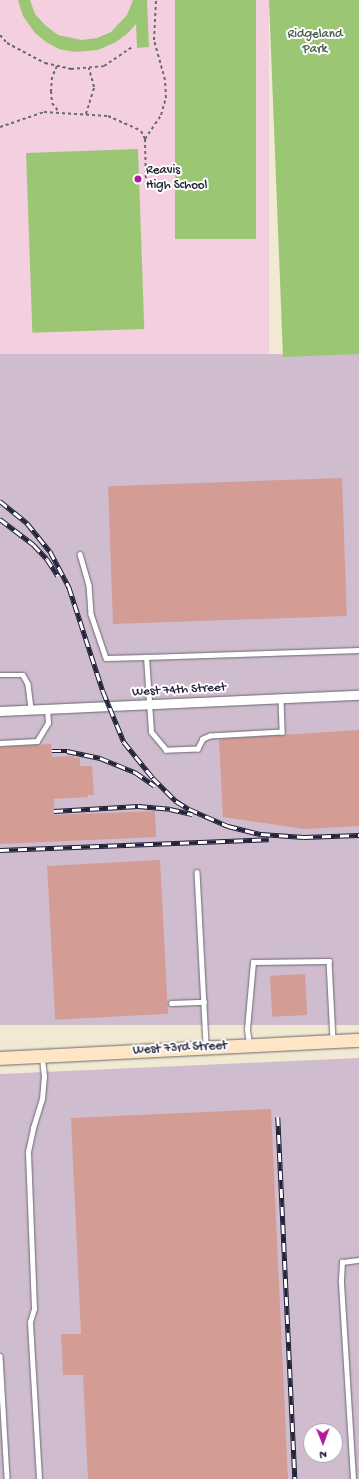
<!DOCTYPE html>
<style>
body{margin:0}
#map{position:relative;width:359px;height:1479px;overflow:hidden;background:#f1e9d1;font-family:"Gochi Hand",sans-serif}
div>[style]{position:absolute}
.built>*{inset:0;background:#f3cfe0;transform-origin:0 0}
.industrial>*{inset:0;background:#cfbdcf;transform-origin:0 0}
.green>*{inset:0;background:#9bc774;transform-origin:0 0}
.building>*{inset:0;background:#d39c95;transform-origin:0 0}
.path>*{height:2px;margin-top:-1px;transform-origin:0;background:repeating-linear-gradient(90deg,#6a6870 0 3px,transparent 0 6px)}
.roads{filter:drop-shadow(0 0 1px #6a6870) drop-shadow(0 0 1px #6a6870)}
.lane>*{height:4.5px;margin:-2.25px;padding:0 2.25px;transform-origin:2.25px;border-radius:2.25px;background:#fff}
.street>*{height:9px;margin:-4.5px;padding:0 4.5px;transform-origin:4.5px;border-radius:4.5px;background:#fff}
.secondary>*{height:13px;margin:-6.5px;padding:0 6.5px;transform-origin:6.5px;border-radius:6.5px;background:#fee5c5}
.rail>*{height:4.5px;margin-top:-2.25px;transform-origin:0;background:repeating-linear-gradient(90deg,#fff 0 9px,#22223b 0 18px);box-sizing:border-box;border-block:1px solid #22223b}
.dots>*{width:11px;height:11px;translate:-50% -50%;box-sizing:border-box;border:2px solid #fff;border-radius:50%}
span{translate:-50% -50%;white-space:nowrap;text-align:center;line-height:1.15;-webkit-text-stroke:4px #fff;paint-order:stroke}
.park-label{font-size:13px;color:#4c5c4f}
.poi-label{font-size:13px;color:#22223b}
.left{translate:0 -50%;text-align:left}
.street-label{font-size:13px;color:#22223b}
.north{position:absolute;left:303px;top:1423px;width:40px;height:40px;box-sizing:border-box;background:#fff;border:1px solid #a7a7b1;border-radius:50%;rotate:179deg;font-size:11px;font-weight:700;line-height:16px;text-align:center;color:#22223b}
.north::after{content:'';display:block;margin:auto;width:14px;height:18px;background:#b5179e;clip-path:polygon(50% 0,100% 100%,50% 72%,0 100%)}
</style>
<div id="map">
<div class="built">
<i style="left:0;top:0;width:269px;height:369px"></i>
</div>
<div class="industrial">
<i style="left:359px;top:354px;width:671px;height:359px;rotate:90deg"></i>
<i style="clip-path:polygon(evenodd,359px 1058px,359px 1479px,0 1479px,0 1074px,359px 1058px,311px 1431px,335px 1431px,335px 1455px,311px 1455px,311px 1431px)"></i>
</div>
<div class="green">
<i style="clip-path:polygon(18px 0,30px 0,35px 14px,46px 26px,58px 35px,82px 40px,97px 38px,111px 32px,127px 15px,133px 0,147px 0,149px 47px,137px 48px,136px 24px,128px 33px,116px 42px,98px 50px,74px 52px,59px 49px,46px 42px,35px 33px,23px 16px)"></i>
<i style="left:175px;top:0;width:81px;height:239px"></i>
<i style="clip-path:polygon(269px 0,359px 0,359px 354px,283px 357px)"></i>
<i style="left:138px;top:149px;width:180px;height:112px;rotate:88deg"></i>
</div>
<div class="building">
<i style="left:342px;top:478px;width:138px;height:234px;rotate:88deg"></i>
<i style="clip-path:polygon(359px 730px,359px 826px,304px 829px,223px 817px,219px 739px)"></i>
<i style="clip-path:polygon(51px 744px,52px 757px,74px 756px,74px 758px,80px 758px,80px 766px,92px 766px,94px 795px,88px 795px,88px 797px,54px 799px,55px 815px,155px 811px,156px 837px,0 844px,0 747px)"></i>
<i style="left:160px;top:860px;width:154px;height:113px;rotate:87deg"></i>
<i style="left:305px;top:974px;width:41px;height:35px;rotate:87deg"></i>
<i style="clip-path:polygon(271px 1109px,288px 1479px,88px 1479px,83px 1375px,63px 1375px,61px 1334px,81px 1334px,71px 1118px)"></i>
</div>
<div class="path">
<i style="left:0;top:35px;width:11px;rotate:49deg"></i>
<i style="left:7px;top:43px;width:43px;rotate:27.8deg"></i>
<i style="left:45px;top:63px;width:27px;rotate:13deg"></i>
<i style="left:71px;top:69px;width:33px;rotate:-5deg"></i>
<i style="left:104px;top:66px;width:34px;rotate:-34deg"></i>
<i style="left:57px;top:66px;width:12px;rotate:114deg"></i>
<i style="left:52px;top:77px;width:14px;rotate:94deg"></i>
<i style="left:51px;top:91px;width:12px;rotate:85deg"></i>
<i style="left:52px;top:103px;width:11px;rotate:52deg"></i>
<i style="left:86px;top:114px;width:28px;rotate:-73deg"></i>
<i style="left:94px;top:87px;width:20px;rotate:-105deg"></i>
<i style="left:0;top:127px;width:46px;rotate:-18.8deg"></i>
<i style="left:44px;top:112px;width:64px;rotate:3.6deg"></i>
<i style="left:108px;top:116px;width:36px;rotate:24deg"></i>
<i style="left:141px;top:131px;width:9px;rotate:63deg"></i>
<i style="left:145px;top:139px;width:48px;rotate:88.8deg"></i>
<i style="left:145px;top:139px;width:29px;rotate:-56deg"></i>
<i style="left:161px;top:115px;width:18px;rotate:-74deg"></i>
<i style="left:166px;top:98px;width:18px;rotate:-93deg"></i>
<i style="left:165px;top:80px;width:41px;rotate:-105.4deg"></i>
<i style="left:154px;top:40px;width:40px;rotate:-87.1deg"></i>
</div>
<div class="roads">
<div class="lane">
<i style="left:80px;top:554px;width:32px;rotate:74deg"></i>
<i style="left:89px;top:585px;width:29px;rotate:86deg"></i>
<i style="left:91px;top:614px;width:46px;rotate:71.2deg"></i>
<i style="left:106px;top:658px;width:40px;rotate:-1.4deg"></i>
<i style="left:0;top:675px;width:23px"></i>
<i style="left:23px;top:675px;width:10px;rotate:61deg"></i>
<i style="left:28px;top:684px;width:26px;rotate:83deg"></i>
<i style="left:281px;top:699px;width:33px;rotate:88deg"></i>
<i style="left:282px;top:732px;width:72px;rotate:176.8deg"></i>
<i style="left:210px;top:736px;width:8px;rotate:157deg"></i>
<i style="left:203px;top:739px;width:11px;rotate:117deg"></i>
<i style="left:198px;top:749px;width:32px;rotate:178deg"></i>
<i style="left:166px;top:750px;width:23px;rotate:-130deg"></i>
<i style="left:151px;top:732px;width:75px;rotate:-93.8deg"></i>
<i style="left:146px;top:657px;width:213px;rotate:-1.9deg"></i>
<i style="left:0;top:743px;width:37px;rotate:-3deg"></i>
<i style="left:37px;top:741px;width:21px;rotate:-59deg"></i>
<i style="left:48px;top:723px;width:14px;rotate:-94deg"></i>
<i style="left:197px;top:872px;width:174px;rotate:87deg"></i>
<i style="left:171px;top:1003px;width:33px;rotate:-2deg"></i>
<i style="left:249px;top:1044px;width:15px;rotate:-98deg"></i>
<i style="left:247px;top:1029px;width:67px;rotate:-84.9deg"></i>
<i style="left:253px;top:962px;width:76px;rotate:-0.8deg"></i>
<i style="left:329px;top:961px;width:79px;rotate:87.1deg"></i>
<i style="left:0;top:1356px;width:123px;rotate:86.7deg"></i>
<i style="left:39px;top:1479px;width:157px;rotate:-93.3deg"></i>
<i style="left:30px;top:1322px;width:14px;rotate:-73deg"></i>
<i style="left:34px;top:1309px;width:157px;rotate:-92.2deg"></i>
<i style="left:28px;top:1152px;width:25px;rotate:-78deg"></i>
<i style="left:33px;top:1128px;width:30px;rotate:-73deg"></i>
<i style="left:42px;top:1099px;width:22px;rotate:-85deg"></i>
<i style="left:44px;top:1077px;width:19px;rotate:-96deg"></i>
<i style="left:353px;top:1479px;width:199px;rotate:-93.5deg"></i>
<i style="left:341px;top:1280px;width:18px;rotate:-87deg"></i>
<i style="left:342px;top:1262px;width:17px;rotate:-7deg"></i>
</div>
<div class="street">
<i style="left:0;top:711px;width:359px;rotate:-2.6deg"></i>
</div>
<div class="secondary">
<i style="left:0;top:1058px;width:359px;rotate:-2.9deg"></i>
</div>
</div>
<div class="rail">
<i style="left:0;top:501px;width:35px;rotate:39deg"></i>
<i style="left:27px;top:523px;width:36px;rotate:51deg"></i>
<i style="left:50px;top:551px;width:41px;rotate:62.2deg"></i>
<i style="left:69px;top:587px;width:109px;rotate:71.9deg"></i>
<i style="left:103px;top:691px;width:55px;rotate:67.6deg"></i>
<i style="left:124px;top:742px;width:46px;rotate:51.1deg"></i>
<i style="left:153px;top:778px;width:33px;rotate:45deg"></i>
<i style="left:176px;top:801px;width:15px;rotate:32deg"></i>
<i style="left:189px;top:809px;width:43px;rotate:23.6deg"></i>
<i style="left:228px;top:826px;width:34px;rotate:14deg"></i>
<i style="left:261px;top:834px;width:43px;rotate:4deg"></i>
<i style="left:304px;top:837px;width:55px;rotate:-2.1deg"></i>
<i style="left:0;top:519px;width:43px;rotate:37.4deg"></i>
<i style="left:34px;top:545px;width:19px;rotate:47deg"></i>
<i style="left:47px;top:559px;width:20px;rotate:57deg"></i>
<i style="left:52px;top:751px;width:15px"></i>
<i style="left:67px;top:751px;width:34px;rotate:12deg"></i>
<i style="left:100px;top:758px;width:38px;rotate:22deg"></i>
<i style="left:135px;top:772px;width:24px;rotate:35deg"></i>
<i style="left:54px;top:811px;width:84px;rotate:-3.4deg"></i>
<i style="left:138px;top:806px;width:32px;rotate:5deg"></i>
<i style="left:170px;top:809px;width:23px;rotate:13deg"></i>
<i style="left:0;top:850px;width:269px;rotate:-2.3deg"></i>
<i style="left:278px;top:1117px;width:362px;rotate:87.3deg"></i>
</div>
<div class="dots">
<i style="left:138px;top:179px;background:#b5179e"></i>
</div>
<div class="park-label">
<span style="left:315px;top:43px">Ridgeland<br>Park</span>
</div>
<div class="poi-label">
<span class="left" style="left:146px;top:179px">Reavis<br>High School</span>
</div>
<div class="street-label">
<span style="left:179px;top:691px;rotate:-3deg">West 74th Street</span>
<span style="left:180px;top:1049px;rotate:-3deg">West 73rd Street</span>
</div>
<div class="north">N</div>
</div>
